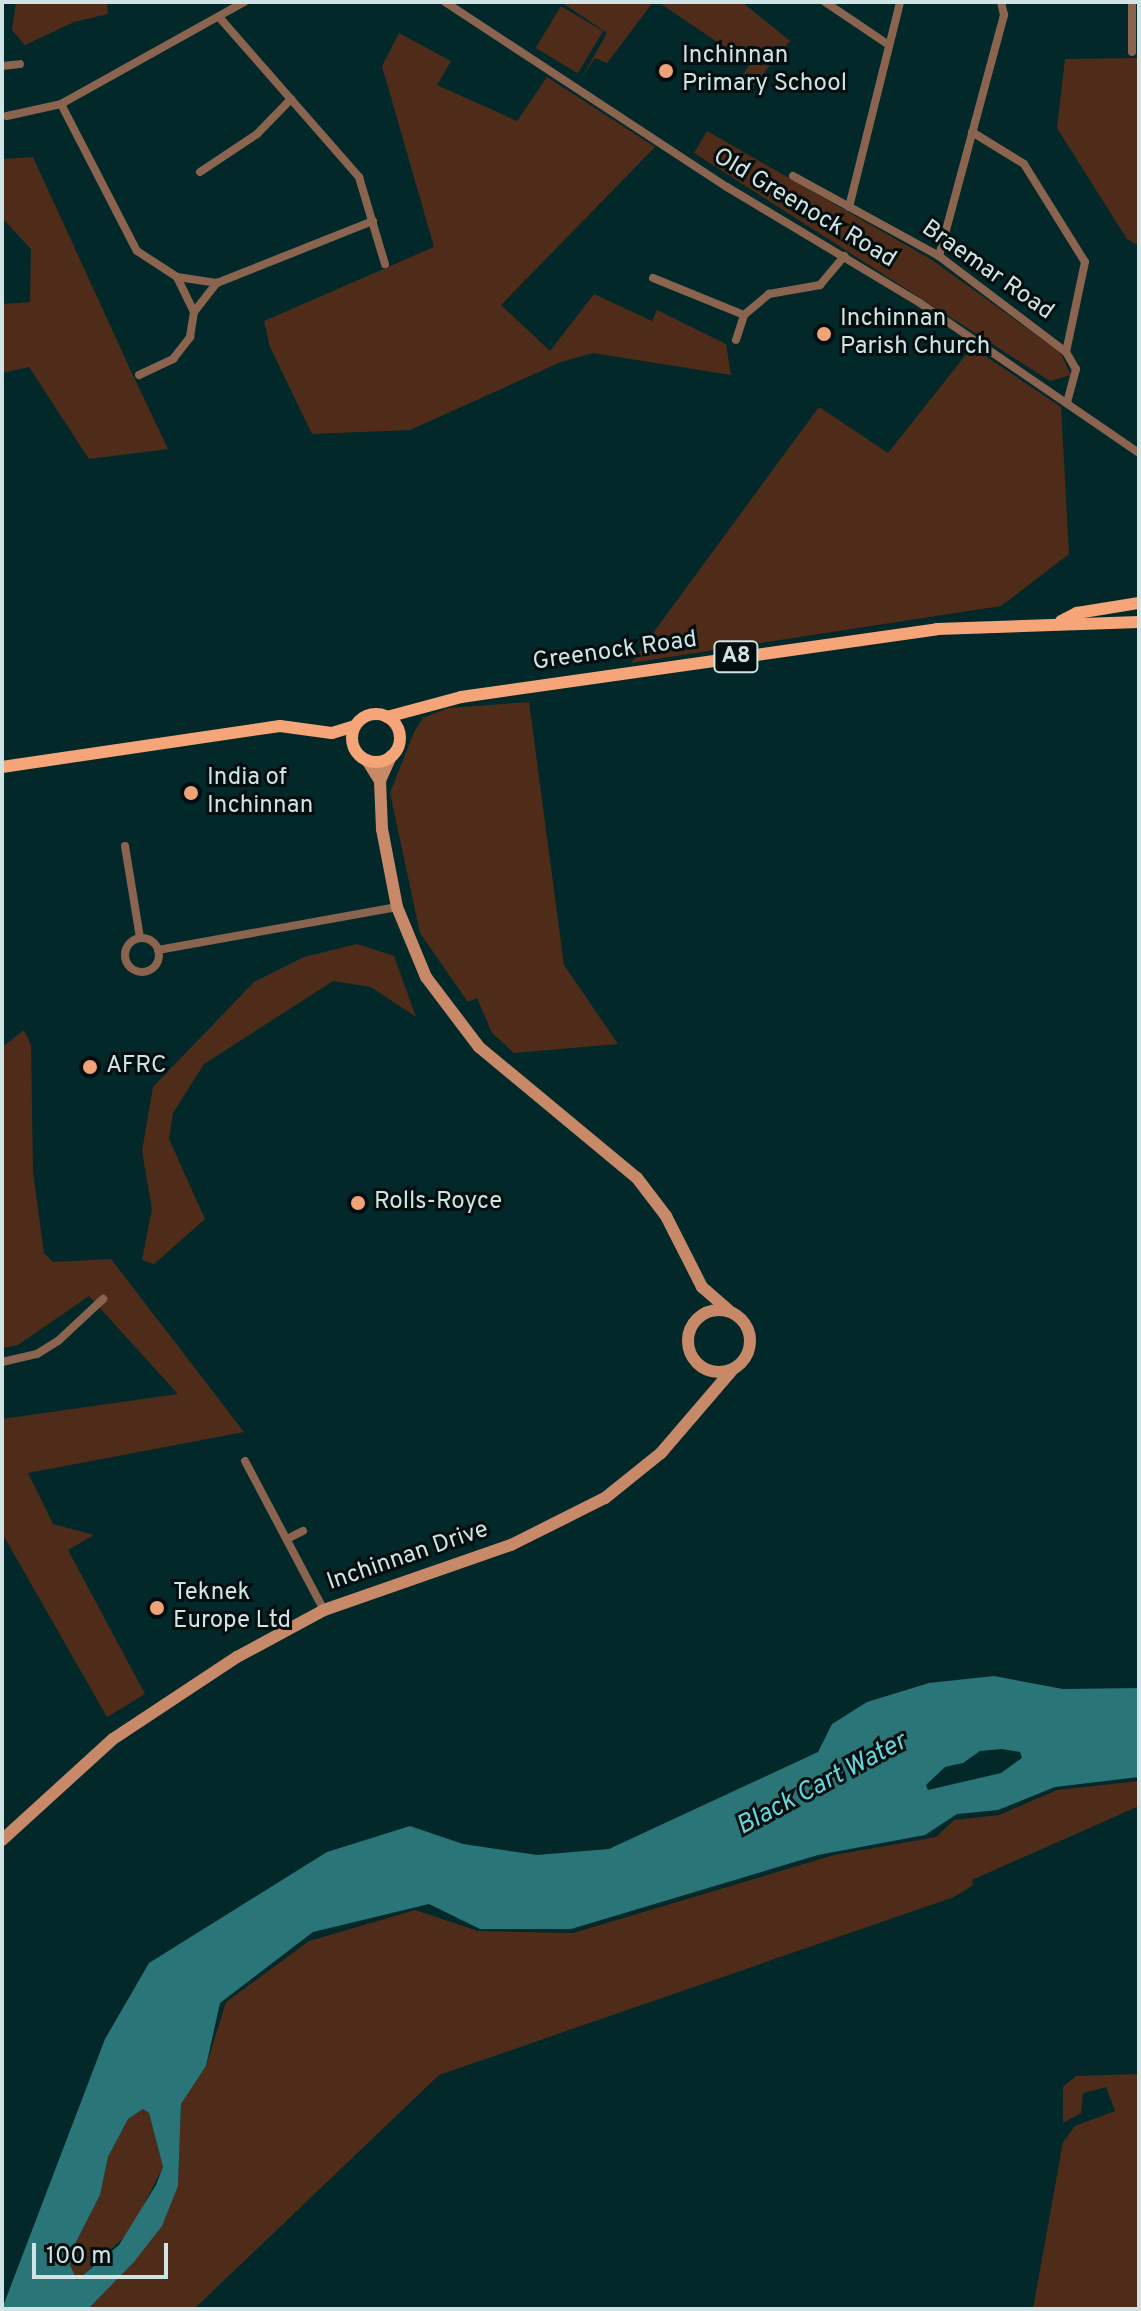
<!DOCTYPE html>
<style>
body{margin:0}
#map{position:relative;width:1141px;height:2311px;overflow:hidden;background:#03282a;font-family:Overpass,sans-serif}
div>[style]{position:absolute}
.green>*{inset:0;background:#4f2c19;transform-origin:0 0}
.water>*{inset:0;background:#297578}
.street>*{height:8px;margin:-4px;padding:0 4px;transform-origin:4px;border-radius:4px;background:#8b644f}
.street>.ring{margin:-4px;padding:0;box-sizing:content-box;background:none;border:8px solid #8b644f;border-radius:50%}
.secondary>*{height:12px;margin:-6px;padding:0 6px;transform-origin:6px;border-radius:6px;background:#c78967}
.secondary>.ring{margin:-6px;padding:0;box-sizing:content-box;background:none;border:12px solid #c78967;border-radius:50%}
.primary>*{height:12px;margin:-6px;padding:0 6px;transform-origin:6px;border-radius:6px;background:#f6a578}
.primary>.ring{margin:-6px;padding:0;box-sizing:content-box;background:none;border:12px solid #f6a578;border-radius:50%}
.dots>*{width:22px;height:22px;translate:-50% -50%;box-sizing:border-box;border:4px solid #030e0f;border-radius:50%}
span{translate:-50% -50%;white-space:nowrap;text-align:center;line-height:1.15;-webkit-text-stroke:6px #030e0f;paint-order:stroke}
.shield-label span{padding:2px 6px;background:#030e0f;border:2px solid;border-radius:6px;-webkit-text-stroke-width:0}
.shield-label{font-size:22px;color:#d1e4e5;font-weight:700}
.poi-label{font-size:24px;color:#d1e4e5}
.left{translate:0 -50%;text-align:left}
.street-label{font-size:24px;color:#d1e4e5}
.water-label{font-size:26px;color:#66d7dc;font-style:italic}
.frame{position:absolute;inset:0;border:4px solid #d1e4e5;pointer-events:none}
.scale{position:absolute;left:32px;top:2243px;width:136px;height:36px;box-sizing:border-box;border:4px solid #d1e4e5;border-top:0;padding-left:10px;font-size:24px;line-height:28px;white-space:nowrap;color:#d1e4e5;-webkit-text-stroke:6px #030e0f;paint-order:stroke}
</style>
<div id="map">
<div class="green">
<i style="clip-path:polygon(16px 2px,107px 2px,108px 14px,74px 22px,25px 45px,12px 30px)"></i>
<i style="clip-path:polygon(561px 2px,653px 2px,607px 63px,595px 58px,581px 79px,607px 33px)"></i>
<i style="clip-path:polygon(658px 2px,742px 2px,790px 41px,754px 85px,732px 92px,750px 64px)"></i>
<i style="left:561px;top:6px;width:49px;height:49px;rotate:31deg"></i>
<i style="clip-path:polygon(399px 33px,451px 61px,437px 85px,517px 121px,547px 77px,655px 147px,501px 305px,550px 351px,594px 294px,652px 321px,657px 310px,726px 344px,731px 375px,593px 353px,561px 362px,410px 430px,312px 434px,270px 347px,264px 321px,434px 247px,382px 66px)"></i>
<i style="clip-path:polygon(1139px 58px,1139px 246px,1127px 239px,1057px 128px,1065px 59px)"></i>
<i style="clip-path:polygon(707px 131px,932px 260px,1060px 352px,1071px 375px,1050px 381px,694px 153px)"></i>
<i style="clip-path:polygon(33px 157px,131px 371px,168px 449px,89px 459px,29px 367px,2px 373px,2px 304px,30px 302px,31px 249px,2px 218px,2px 159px)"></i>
<i style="clip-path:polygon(972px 347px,1061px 407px,1069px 554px,1001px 606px,631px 663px,819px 407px,888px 453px)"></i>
<i style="clip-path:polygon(529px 702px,564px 965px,618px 1044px,514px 1053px,492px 1033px,477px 998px,468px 1002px,420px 933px,390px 793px,414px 732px,423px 718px,448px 708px)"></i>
<i style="clip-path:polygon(357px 944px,394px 956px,416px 1017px,371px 987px,333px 981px,204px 1064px,173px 1113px,169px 1139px,205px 1219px,154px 1264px,142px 1260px,152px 1209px,142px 1151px,153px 1087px,254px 982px,304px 957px)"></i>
<i style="clip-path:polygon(24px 1030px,31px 1045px,33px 1172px,44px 1253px,53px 1262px,111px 1259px,244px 1432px,28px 1473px,53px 1524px,94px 1535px,68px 1550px,145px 1694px,107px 1717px,2px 1533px,2px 1419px,178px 1394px,89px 1296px,18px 1345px,2px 1348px,2px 1047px)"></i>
<i style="clip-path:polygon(1139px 1781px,1139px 1806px,972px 1880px,973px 1885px,954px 1897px,439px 2075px,194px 2309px,88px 2309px,133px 2263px,178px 2186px,181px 2104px,206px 2066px,226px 2002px,309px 1941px,415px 1910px,478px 1931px,573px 1933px,834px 1855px,936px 1837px,954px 1820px,999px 1815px,1057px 1790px)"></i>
<i style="clip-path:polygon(1139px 2074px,1139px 2309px,1033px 2309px,1063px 2142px,1075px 2126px,1115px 2111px,1106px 2087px,1083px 2093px,1081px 2113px,1063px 2123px,1063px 2087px,1076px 2076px)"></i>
<i style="clip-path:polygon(143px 2109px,149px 2113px,163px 2167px,130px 2232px,77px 2280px,70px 2265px,73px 2248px,100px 2195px,108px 2157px,128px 2119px)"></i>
</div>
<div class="water">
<i style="clip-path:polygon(evenodd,994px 1676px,1063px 1689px,1139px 1688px,1139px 1777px,1055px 1787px,998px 1810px,957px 1814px,925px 1835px,818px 1855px,571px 1929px,480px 1929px,429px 1904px,313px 1932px,220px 2003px,206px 2066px,181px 2104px,178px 2186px,162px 2226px,133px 2263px,88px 2309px,2px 2309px,105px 2039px,149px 1963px,327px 1852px,410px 1826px,463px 1844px,537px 1855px,609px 1849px,818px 1752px,832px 1724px,867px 1702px,929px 1683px,994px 1676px,1002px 1749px,1020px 1752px,1022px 1758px,1001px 1773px,928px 1790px,926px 1785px,945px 1767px,963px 1763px,980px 1751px,1002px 1749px,994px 1676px,143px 2109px,149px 2113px,163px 2167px,156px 2185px,119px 2245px,77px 2280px,70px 2265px,73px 2248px,100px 2195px,108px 2157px,128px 2119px,143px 2109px)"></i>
</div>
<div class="street">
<i style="left:445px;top:2px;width:337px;rotate:33.3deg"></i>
<i style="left:727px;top:187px;width:225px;rotate:31deg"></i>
<i style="left:920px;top:303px;width:265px;rotate:34.4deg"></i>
<i style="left:825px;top:2px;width:77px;rotate:33.9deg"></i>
<i style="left:219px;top:17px;width:213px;rotate:48.8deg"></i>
<i style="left:359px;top:177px;width:91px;rotate:73.4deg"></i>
<i style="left:1132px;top:52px;width:50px;rotate:-90deg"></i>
<i style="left:2px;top:66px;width:18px;rotate:-6deg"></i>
<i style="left:61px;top:104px;width:165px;rotate:62.7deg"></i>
<i style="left:137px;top:251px;width:48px;rotate:33deg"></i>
<i style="left:177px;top:277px;width:40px;rotate:8.5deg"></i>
<i style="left:217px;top:283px;width:168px;rotate:-21.7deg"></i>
<i style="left:7px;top:116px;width:55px;rotate:-12.5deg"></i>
<i style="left:61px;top:104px;width:210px;rotate:-29.1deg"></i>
<i style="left:972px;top:132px;width:61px;rotate:31.6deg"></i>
<i style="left:1024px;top:164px;width:115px;rotate:58.1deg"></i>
<i style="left:1085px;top:262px;width:92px;rotate:101.9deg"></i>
<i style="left:200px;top:172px;width:69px;rotate:-33.7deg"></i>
<i style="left:257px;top:134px;width:49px;rotate:-45.8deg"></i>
<i style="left:793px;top:176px;width:166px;rotate:28.7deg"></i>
<i style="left:939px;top:256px;width:159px;rotate:37.1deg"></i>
<i style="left:1066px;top:352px;width:20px;rotate:60deg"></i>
<i style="left:1076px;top:369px;width:35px;rotate:105deg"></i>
<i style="left:849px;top:207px;width:211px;rotate:-76deg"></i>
<i style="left:939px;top:256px;width:250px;rotate:-74.9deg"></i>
<i style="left:1004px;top:15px;width:13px;rotate:-103deg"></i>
<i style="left:653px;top:278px;width:98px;rotate:22.1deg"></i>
<i style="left:194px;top:312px;width:37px;rotate:-52deg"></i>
<i style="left:736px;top:340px;width:26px;rotate:-72deg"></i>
<i style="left:744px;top:315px;width:33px;rotate:-40deg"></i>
<i style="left:769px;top:294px;width:52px;rotate:-10deg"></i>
<i style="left:820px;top:285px;width:38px;rotate:-50deg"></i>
<i style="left:139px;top:375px;width:38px;rotate:-25deg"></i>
<i style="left:173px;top:359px;width:28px;rotate:-52deg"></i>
<i style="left:190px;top:337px;width:25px;rotate:-81deg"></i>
<i style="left:194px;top:312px;width:39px;rotate:-116deg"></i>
<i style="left:125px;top:846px;width:93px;rotate:80.7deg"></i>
<i class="ring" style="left:125px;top:938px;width:26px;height:26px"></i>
<i style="left:158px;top:950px;width:243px;rotate:-10.2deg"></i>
<i style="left:2px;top:1362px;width:36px;rotate:-13deg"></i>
<i style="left:37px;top:1354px;width:25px;rotate:-32deg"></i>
<i style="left:58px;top:1341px;width:62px;rotate:-43deg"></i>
<i style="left:245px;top:1461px;width:169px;rotate:62.1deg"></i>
<i style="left:287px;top:1539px;width:18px;rotate:-27deg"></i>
</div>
<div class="secondary">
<i style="left:391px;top:756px;width:27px;rotate:114deg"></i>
<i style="left:380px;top:781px;width:48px;rotate:87.6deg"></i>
<i style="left:382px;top:829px;width:79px;rotate:79.1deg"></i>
<i style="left:397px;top:907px;width:76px;rotate:67.5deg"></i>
<i style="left:426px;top:977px;width:88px;rotate:52.9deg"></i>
<i style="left:479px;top:1047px;width:205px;rotate:39.7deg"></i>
<i style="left:637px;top:1178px;width:48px;rotate:52.7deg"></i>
<i style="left:666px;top:1216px;width:80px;rotate:63.1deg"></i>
<i style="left:702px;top:1287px;width:35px;rotate:41deg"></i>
<i style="left:367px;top:760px;width:25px;rotate:58deg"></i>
<i class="ring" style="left:688px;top:1310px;width:50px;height:50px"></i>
<i style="left:2px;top:1840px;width:150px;rotate:-42.3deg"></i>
<i style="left:113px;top:1739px;width:149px;rotate:-33.5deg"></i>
<i style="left:237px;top:1657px;width:99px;rotate:-28.4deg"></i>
<i style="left:324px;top:1610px;width:198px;rotate:-19.2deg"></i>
<i style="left:511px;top:1545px;width:105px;rotate:-26.6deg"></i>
<i style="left:605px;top:1498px;width:72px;rotate:-38.8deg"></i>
<i style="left:661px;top:1453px;width:111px;rotate:-49.4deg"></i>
</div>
<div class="primary">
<i style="left:1061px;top:621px;width:18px;rotate:-27deg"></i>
<i style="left:1077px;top:613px;width:63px;rotate:-9.2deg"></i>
<i class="ring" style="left:352px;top:714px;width:36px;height:36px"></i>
<i style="left:387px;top:717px;width:77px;rotate:-15.1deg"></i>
<i style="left:461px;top:697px;width:481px;rotate:-8.1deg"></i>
<i style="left:937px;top:629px;width:202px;rotate:-2deg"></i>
<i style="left:2px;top:767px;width:281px;rotate:-8.4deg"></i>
<i style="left:280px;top:726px;width:52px;rotate:7.7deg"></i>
<i style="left:332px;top:733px;width:24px;rotate:-17deg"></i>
</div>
<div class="dots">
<i style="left:666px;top:71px;background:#f0a278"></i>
<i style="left:824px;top:334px;background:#f0a278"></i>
<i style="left:191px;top:793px;background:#f0a278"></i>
<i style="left:90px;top:1067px;background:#f0a278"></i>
<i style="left:358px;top:1203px;background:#f0a278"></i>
<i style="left:157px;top:1608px;background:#f0a278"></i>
</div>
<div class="shield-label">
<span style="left:736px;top:657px">A8</span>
</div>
<div class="poi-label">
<span class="left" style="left:682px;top:71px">Inchinnan<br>Primary School</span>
<span class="left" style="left:840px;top:334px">Inchinnan<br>Parish Church</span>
<span class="left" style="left:207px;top:793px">India of<br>Inchinnan</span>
<span class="left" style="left:106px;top:1067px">AFRC</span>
<span class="left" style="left:374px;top:1203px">Rolls-Royce</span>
<span class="left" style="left:173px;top:1608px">Teknek<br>Europe Ltd</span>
</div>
<div class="street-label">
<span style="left:804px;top:209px;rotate:31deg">Old Greenock Road</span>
<span style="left:987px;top:271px;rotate:35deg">Braemar Road</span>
<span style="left:615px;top:652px;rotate:-8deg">Greenock Road</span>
<span style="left:408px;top:1557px;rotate:-19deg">Inchinnan Drive</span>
</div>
<div class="water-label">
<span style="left:822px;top:1785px;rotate:-28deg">Black Cart Water</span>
</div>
<div class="frame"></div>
<div class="scale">100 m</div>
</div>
